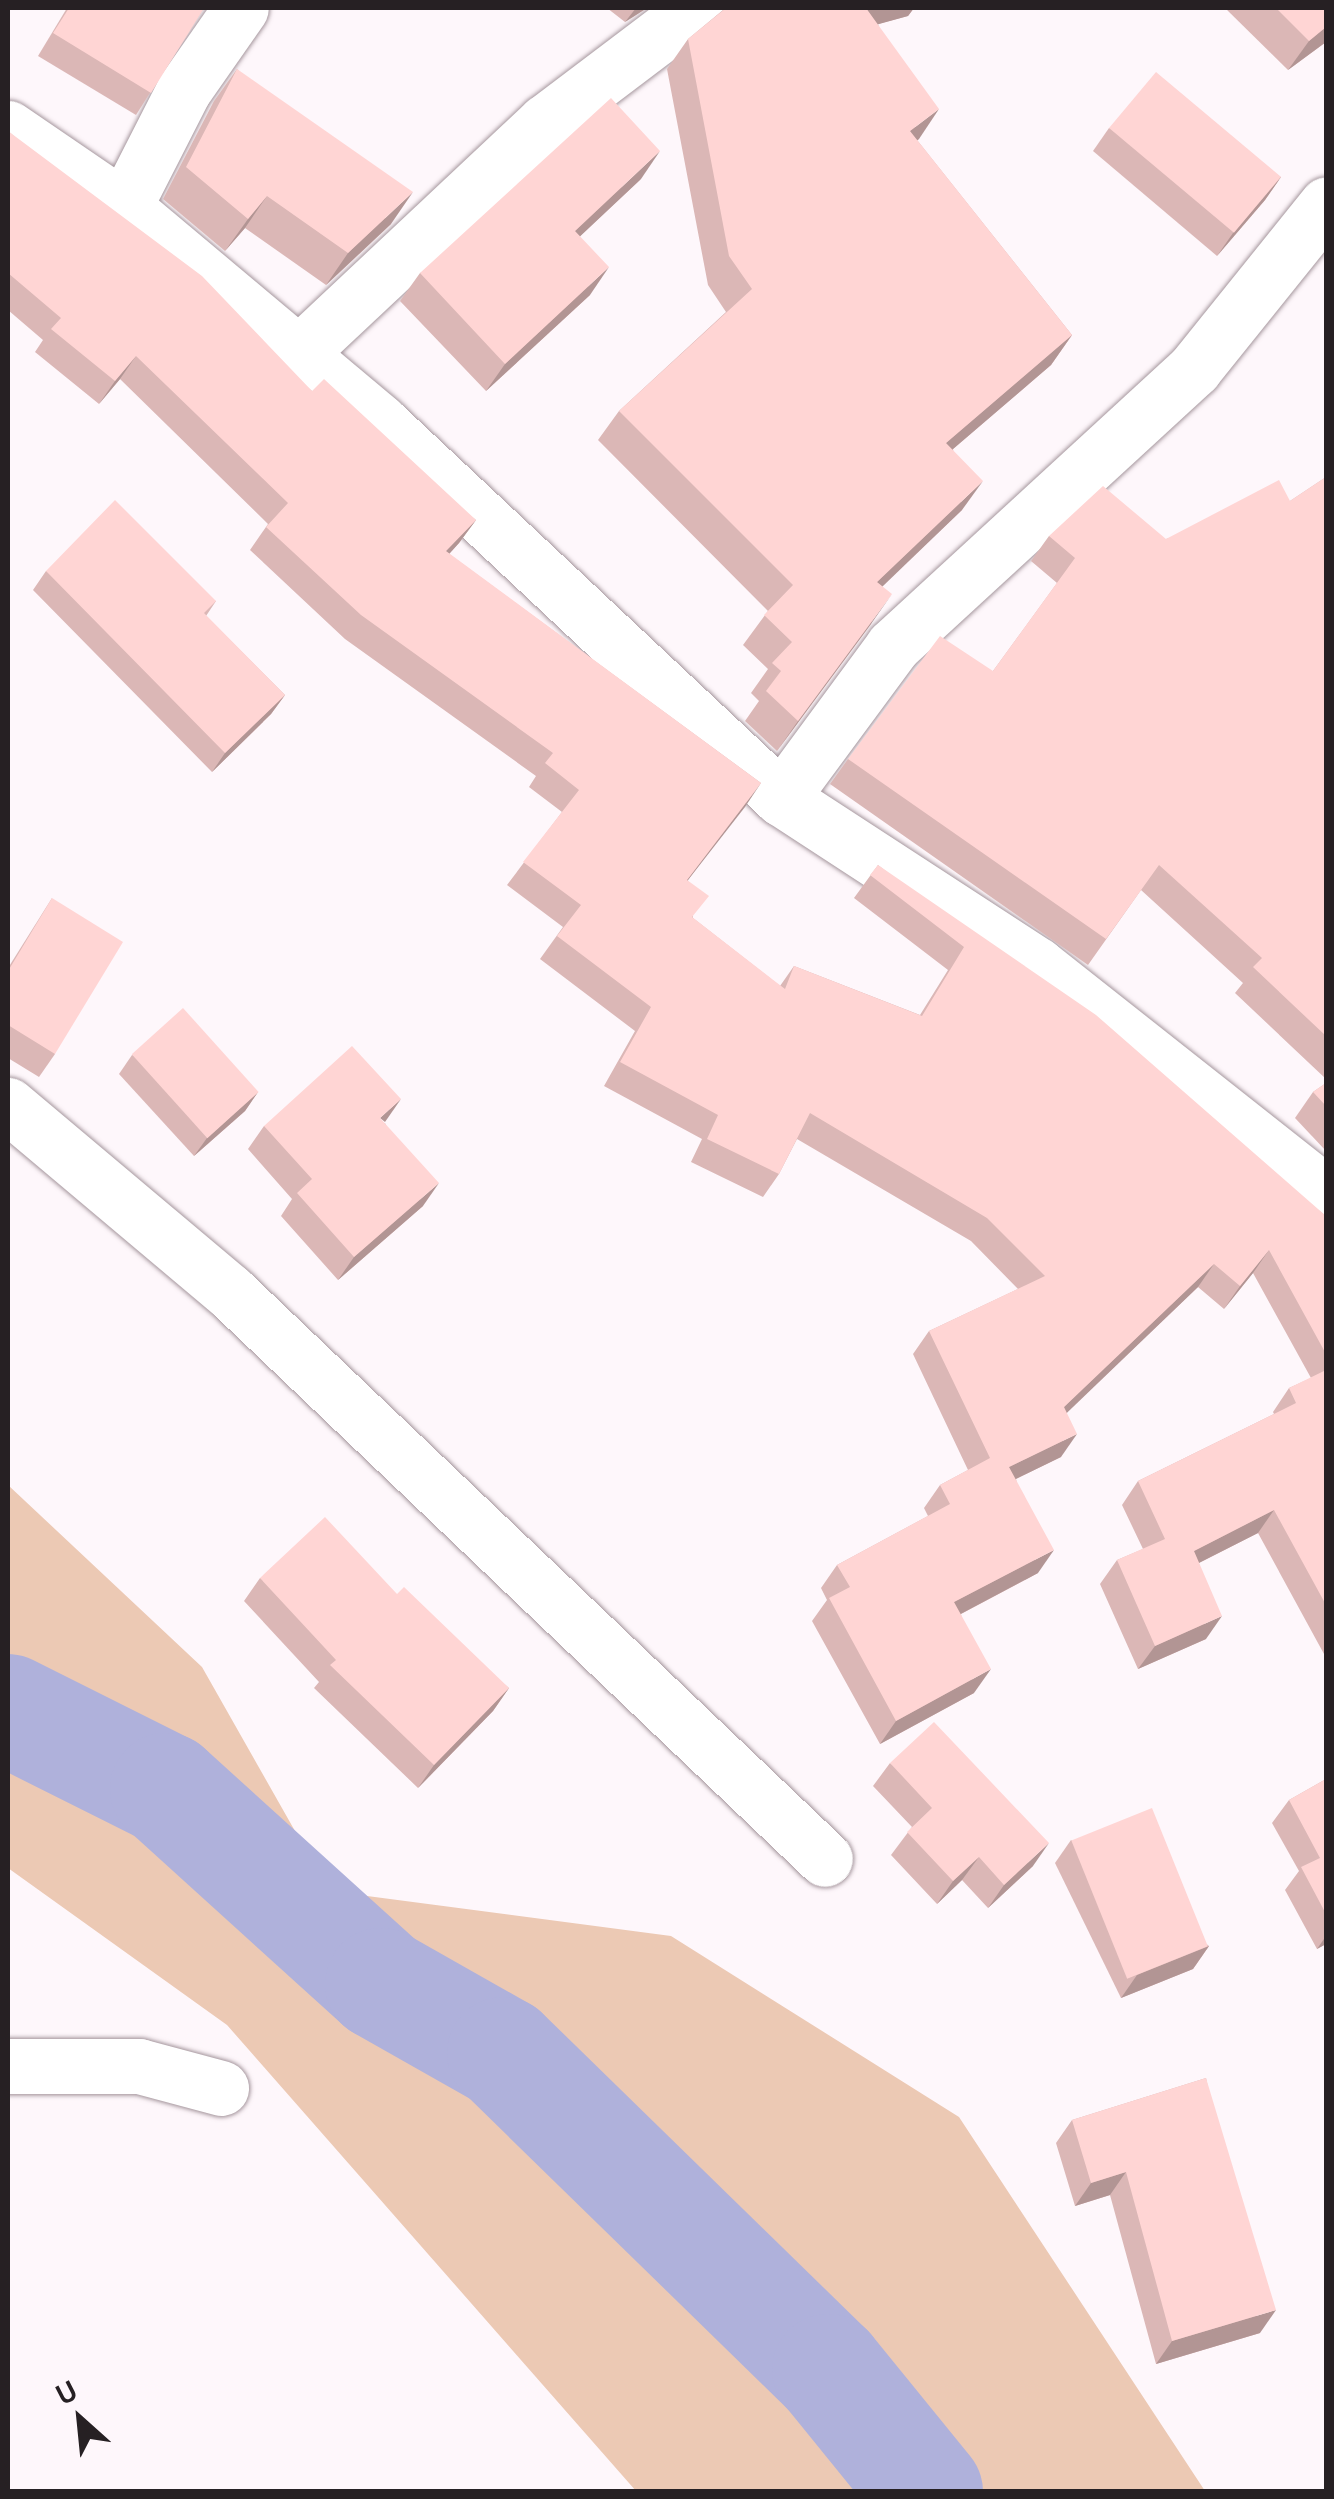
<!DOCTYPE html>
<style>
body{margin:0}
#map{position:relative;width:1334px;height:2499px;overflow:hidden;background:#fef7fb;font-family:"Space Grotesk",sans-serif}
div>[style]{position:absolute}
.green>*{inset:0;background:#ecc9b4}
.river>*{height:112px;margin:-56px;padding:0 56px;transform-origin:56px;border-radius:56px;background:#afb1db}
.roads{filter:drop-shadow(0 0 2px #a5969d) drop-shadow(0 0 2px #a5969d)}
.street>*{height:55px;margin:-27.5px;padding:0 27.5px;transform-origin:27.5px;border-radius:27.5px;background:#fff}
.wall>*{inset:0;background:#dbb7b6}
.shaded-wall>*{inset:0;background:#b29594}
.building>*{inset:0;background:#ffd5d4;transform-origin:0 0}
span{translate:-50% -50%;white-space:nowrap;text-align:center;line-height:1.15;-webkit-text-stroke:8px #fef7fb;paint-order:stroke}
.frame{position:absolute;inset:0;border:10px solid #262023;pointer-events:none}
.north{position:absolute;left:30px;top:2369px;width:100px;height:100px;-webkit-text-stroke:8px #fef7fb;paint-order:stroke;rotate:333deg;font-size:28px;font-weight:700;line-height:40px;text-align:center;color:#262023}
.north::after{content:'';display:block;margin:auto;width:35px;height:45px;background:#262023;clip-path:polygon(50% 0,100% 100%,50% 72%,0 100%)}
</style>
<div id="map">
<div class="green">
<i style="clip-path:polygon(8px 1485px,202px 1667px,329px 1891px,671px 1936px,959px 2117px,1205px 2491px,636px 2491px,227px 2025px,8px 1868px)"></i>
</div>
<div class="river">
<i style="left:8px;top:1710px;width:177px;rotate:26.6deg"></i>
<i style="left:166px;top:1789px;width:290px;rotate:42.2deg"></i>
<i style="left:381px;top:1984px;width:140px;rotate:29.5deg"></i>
<i style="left:503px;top:2053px;width:454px;rotate:44.3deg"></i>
<i style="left:828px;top:2370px;width:157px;rotate:50.9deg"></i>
</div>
<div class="roads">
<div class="street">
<i style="left:8px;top:128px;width:140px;rotate:34.3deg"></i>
<i style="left:124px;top:207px;width:334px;rotate:40deg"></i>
<i style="left:380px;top:422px;width:550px;rotate:43.16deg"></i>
<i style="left:781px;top:798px;width:306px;rotate:33.1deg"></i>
<i style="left:1037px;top:965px;width:368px;rotate:38.3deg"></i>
<i style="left:124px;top:207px;width:130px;rotate:-63deg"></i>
<i style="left:183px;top:91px;width:101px;rotate:-55.1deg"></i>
<i style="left:298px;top:354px;width:339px;rotate:-43.2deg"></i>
<i style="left:545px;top:122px;width:189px;rotate:-37.1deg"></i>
<i style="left:781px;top:798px;width:189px;rotate:-53.6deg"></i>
<i style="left:893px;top:646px;width:409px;rotate:-42.6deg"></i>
<i style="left:1194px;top:369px;width:211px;rotate:-51.2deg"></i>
<i style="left:8px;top:1105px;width:289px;rotate:40.1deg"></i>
<i style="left:229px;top:1291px;width:823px;rotate:43.62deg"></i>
<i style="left:8px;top:2066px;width:131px"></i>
<i style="left:139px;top:2066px;width:85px;rotate:15deg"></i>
</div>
</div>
<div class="wall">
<i style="clip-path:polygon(67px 8px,204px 8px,136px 115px,38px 56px)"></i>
<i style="clip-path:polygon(607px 8px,647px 8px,625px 22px)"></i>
<i style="clip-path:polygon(723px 8px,914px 8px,908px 16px,878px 24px,919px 139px,917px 140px,1072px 335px,1051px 365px,953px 449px,962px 510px,882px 586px,871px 624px,777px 751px,745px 721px,759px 701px,751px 693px,768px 669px,743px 645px,768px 611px,598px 440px,619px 411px,726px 312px,708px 285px,667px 69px,688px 39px,723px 10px)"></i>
<i style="clip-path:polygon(1225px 8px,1326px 8px,1326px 42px,1288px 70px)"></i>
<i style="clip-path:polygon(237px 69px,391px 224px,326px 285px,245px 228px,225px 251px,163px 199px,214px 101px)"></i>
<i style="clip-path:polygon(1109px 128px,1281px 177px,1265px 200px,1217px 256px,1093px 151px)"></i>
<i style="clip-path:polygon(8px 131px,312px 391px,476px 520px,459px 543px,449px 554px,761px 783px,688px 880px,693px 918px,780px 986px,794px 966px,920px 1015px,948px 970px,854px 898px,878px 865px,1326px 1216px,1326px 1653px,1324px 1654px,1258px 1533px,1199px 1563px,1206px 1639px,1138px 1669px,1100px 1584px,1117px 1560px,1143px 1549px,1122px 1505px,1138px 1481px,1274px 1414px,1273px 1412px,1289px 1388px,1311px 1378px,1253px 1273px,1224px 1309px,1198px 1287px,1067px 1412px,1061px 1457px,1016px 1479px,1038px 1573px,961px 1614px,974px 1693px,880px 1744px,812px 1621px,827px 1600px,821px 1588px,837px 1565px,928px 1516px,924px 1508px,940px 1485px,968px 1470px,913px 1354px,929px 1331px,1018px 1289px,971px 1241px,797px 1139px,779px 1174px,763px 1197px,691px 1162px,702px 1139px,604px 1086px,635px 1031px,540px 959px,563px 927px,507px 885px,562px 812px,529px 787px,536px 776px,345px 639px,250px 550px,268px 524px,120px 379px,99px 404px,35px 352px,43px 340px,8px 310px)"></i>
<i style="clip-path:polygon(641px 179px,580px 236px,590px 295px,486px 391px,400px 301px,420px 273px)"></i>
<i style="clip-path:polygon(1326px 477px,1326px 1079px,1235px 993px,1243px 983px,1141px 890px,1088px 965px,830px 784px,848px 759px,993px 671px,1057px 583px,1031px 561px,1049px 536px,1166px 539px,1290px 501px)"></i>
<i style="clip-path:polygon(46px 571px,216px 601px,206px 616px,285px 695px,271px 714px,212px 772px,33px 590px)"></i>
<i style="clip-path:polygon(52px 898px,55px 1054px,39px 1077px,8px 1058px,8px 968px)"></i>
<i style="clip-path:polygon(132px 1055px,258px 1092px,245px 1111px,194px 1156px,119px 1074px)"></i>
<i style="clip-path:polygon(1326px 1083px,1326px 1151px,1295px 1118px,1313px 1092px)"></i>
<i style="clip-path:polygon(385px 1123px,423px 1206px,338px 1280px,281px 1216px,292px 1199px,248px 1149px,264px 1126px)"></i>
<i style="clip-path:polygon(260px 1578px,397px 1594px,509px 1688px,493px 1711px,418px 1788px,314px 1688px,319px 1682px,244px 1601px)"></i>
<i style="clip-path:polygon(890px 1763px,1033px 1866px,988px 1908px,962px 1880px,937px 1904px,891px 1855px,912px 1827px,873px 1786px)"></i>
<i style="clip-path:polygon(1326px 1779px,1326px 1944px,1317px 1949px,1285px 1890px,1299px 1871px,1272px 1823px,1289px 1800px)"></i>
<i style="clip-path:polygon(1071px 1840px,1209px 1946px,1193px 1969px,1121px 1998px,1055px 1863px)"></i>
<i style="clip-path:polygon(1206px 2078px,1260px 2333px,1156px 2364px,1110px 2195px,1075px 2206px,1056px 2143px,1072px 2120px)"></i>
</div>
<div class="shaded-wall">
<i style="clip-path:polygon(636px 8px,647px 8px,625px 22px)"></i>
<i style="clip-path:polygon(861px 8px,914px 8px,908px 16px,843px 34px)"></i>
<i style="clip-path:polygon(1326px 27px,1326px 42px,1288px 70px,1309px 41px)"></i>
<i style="clip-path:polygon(939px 109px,919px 139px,889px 161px,910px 131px)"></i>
<i style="clip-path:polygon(660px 151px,641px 179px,556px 259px,575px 231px)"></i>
<i style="clip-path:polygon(1281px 177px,1265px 200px,1217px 256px,1233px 233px)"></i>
<i style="clip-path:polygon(413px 192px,391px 224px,326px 285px,348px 253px)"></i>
<i style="clip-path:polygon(267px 196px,245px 228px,225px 251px,248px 219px)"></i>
<i style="clip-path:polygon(609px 267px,590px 295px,486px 391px,505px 364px)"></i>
<i style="clip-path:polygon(1072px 335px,1051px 365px,925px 473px,946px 443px)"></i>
<i style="clip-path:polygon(136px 356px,120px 379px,99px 404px,115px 381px)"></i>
<i style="clip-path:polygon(983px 481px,962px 510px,856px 612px,877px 582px)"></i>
<i style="clip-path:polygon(476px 520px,459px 543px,430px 575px,446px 551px)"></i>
<i style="clip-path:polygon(892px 594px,871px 624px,777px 751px,798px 721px)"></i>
<i style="clip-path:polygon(285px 695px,271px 714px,212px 772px,225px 753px)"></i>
<i style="clip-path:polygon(761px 783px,745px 807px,670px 903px,687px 880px)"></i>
<i style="clip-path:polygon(258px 1092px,245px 1111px,194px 1156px,207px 1138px)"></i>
<i style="clip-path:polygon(401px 1099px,385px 1122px,380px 1118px)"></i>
<i style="clip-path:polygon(439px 1183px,423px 1206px,338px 1280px,354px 1257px)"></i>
<i style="clip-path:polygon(1269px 1250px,1253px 1273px,1224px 1309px,1240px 1286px)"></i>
<i style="clip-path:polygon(1214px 1264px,1198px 1287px,1048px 1431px,1064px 1407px)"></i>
<i style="clip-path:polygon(1077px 1434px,1061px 1457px,993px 1490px,1009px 1467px)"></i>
<i style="clip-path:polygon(1274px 1510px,1258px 1533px,1177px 1574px,1194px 1551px)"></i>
<i style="clip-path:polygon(1054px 1550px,1038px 1573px,938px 1626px,954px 1602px)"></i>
<i style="clip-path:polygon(1222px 1616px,1206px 1639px,1138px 1669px,1155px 1646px)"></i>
<i style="clip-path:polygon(991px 1669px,974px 1693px,880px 1744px,896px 1721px)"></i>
<i style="clip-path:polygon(509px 1688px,493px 1711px,418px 1788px,434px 1765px)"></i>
<i style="clip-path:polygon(1049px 1843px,1033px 1866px,988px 1908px,1004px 1885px)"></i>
<i style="clip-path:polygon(979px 1857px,962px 1880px,937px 1904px,953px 1881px)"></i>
<i style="clip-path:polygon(1326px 1936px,1326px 1944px,1317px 1949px)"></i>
<i style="clip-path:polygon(1209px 1946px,1193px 1969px,1121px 1998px,1137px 1975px)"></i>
<i style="clip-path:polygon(1126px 2172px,1110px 2195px,1075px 2206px,1091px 2183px)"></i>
<i style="clip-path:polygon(1276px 2310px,1260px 2333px,1156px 2364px,1172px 2341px)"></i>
</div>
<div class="building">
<i style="clip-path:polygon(69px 8px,204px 8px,151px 93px,53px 33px)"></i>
<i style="clip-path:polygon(726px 8px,866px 8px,939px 109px,910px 131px,1072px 335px,946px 443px,983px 481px,877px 582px,892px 594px,798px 721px,766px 691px,781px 671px,772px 663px,792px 642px,764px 615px,793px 585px,619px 411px,752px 289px,729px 256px,688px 39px)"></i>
<i style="clip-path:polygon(1276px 8px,1326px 8px,1326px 27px,1309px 41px)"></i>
<i style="clip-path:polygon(237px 69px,413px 192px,348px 253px,267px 196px,248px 219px,186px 167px)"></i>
<i style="left:1156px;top:72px;width:163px;height:73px;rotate:40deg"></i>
<i style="clip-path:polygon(611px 98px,660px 151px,575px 231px,609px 267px,505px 364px,420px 273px)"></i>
<i style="clip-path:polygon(8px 131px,202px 276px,312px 391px,324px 379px,476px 520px,446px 551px,761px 783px,687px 880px,709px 896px,692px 917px,785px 989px,794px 966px,922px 1016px,964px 947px,870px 875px,878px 865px,1096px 1015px,1326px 1216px,1326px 1354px,1269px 1250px,1240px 1286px,1214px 1264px,1064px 1407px,1077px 1434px,1009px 1467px,1054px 1550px,954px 1602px,991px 1669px,896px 1721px,829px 1598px,850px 1587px,837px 1565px,950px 1504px,940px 1485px,990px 1458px,929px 1331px,1045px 1276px,987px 1218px,810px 1113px,779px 1174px,707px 1139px,718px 1115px,620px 1062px,651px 1007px,557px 936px,581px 905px,523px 862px,579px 790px,545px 763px,553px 753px,361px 615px,266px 527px,288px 503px,136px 356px,115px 381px,51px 329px,61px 318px,8px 273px)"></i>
<i style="clip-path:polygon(1326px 477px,1326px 1036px,1253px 967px,1262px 958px,1159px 865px,1106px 939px,848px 759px,940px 636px,993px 671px,1075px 558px,1049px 536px,1103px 486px,1166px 539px,1279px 480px,1290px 501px)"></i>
<i style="clip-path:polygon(115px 500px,216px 601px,204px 613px,285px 695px,225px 753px,46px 571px)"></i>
<i style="clip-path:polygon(52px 898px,123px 942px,55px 1054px,8px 1025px,8px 971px)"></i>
<i style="left:183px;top:1008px;width:113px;height:69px;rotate:48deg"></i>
<i style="clip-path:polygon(352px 1046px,401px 1099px,380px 1118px,439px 1183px,354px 1257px,297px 1193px,312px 1179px,264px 1126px)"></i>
<i style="clip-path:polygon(1326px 1083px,1326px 1106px,1313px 1092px)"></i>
<i style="clip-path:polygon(1326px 1370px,1326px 1605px,1274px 1510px,1194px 1551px,1222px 1616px,1155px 1646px,1117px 1560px,1165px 1539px,1138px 1481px,1296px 1403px,1289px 1388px)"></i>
<i style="clip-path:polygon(325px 1517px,397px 1594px,404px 1587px,509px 1688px,434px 1765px,330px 1665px,336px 1660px,260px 1578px)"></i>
<i style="clip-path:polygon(934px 1722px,1049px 1843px,1004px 1885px,979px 1857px,953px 1881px,907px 1832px,932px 1808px,890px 1763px)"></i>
<i style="clip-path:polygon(1326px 1779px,1326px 1914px,1301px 1867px,1320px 1858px,1289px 1800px)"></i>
<i style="left:1152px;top:1808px;width:149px;height:87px;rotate:68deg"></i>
<i style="clip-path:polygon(1206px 2078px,1276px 2310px,1172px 2341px,1126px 2172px,1091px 2183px,1072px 2120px)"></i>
</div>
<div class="frame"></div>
<div class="north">U</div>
</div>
